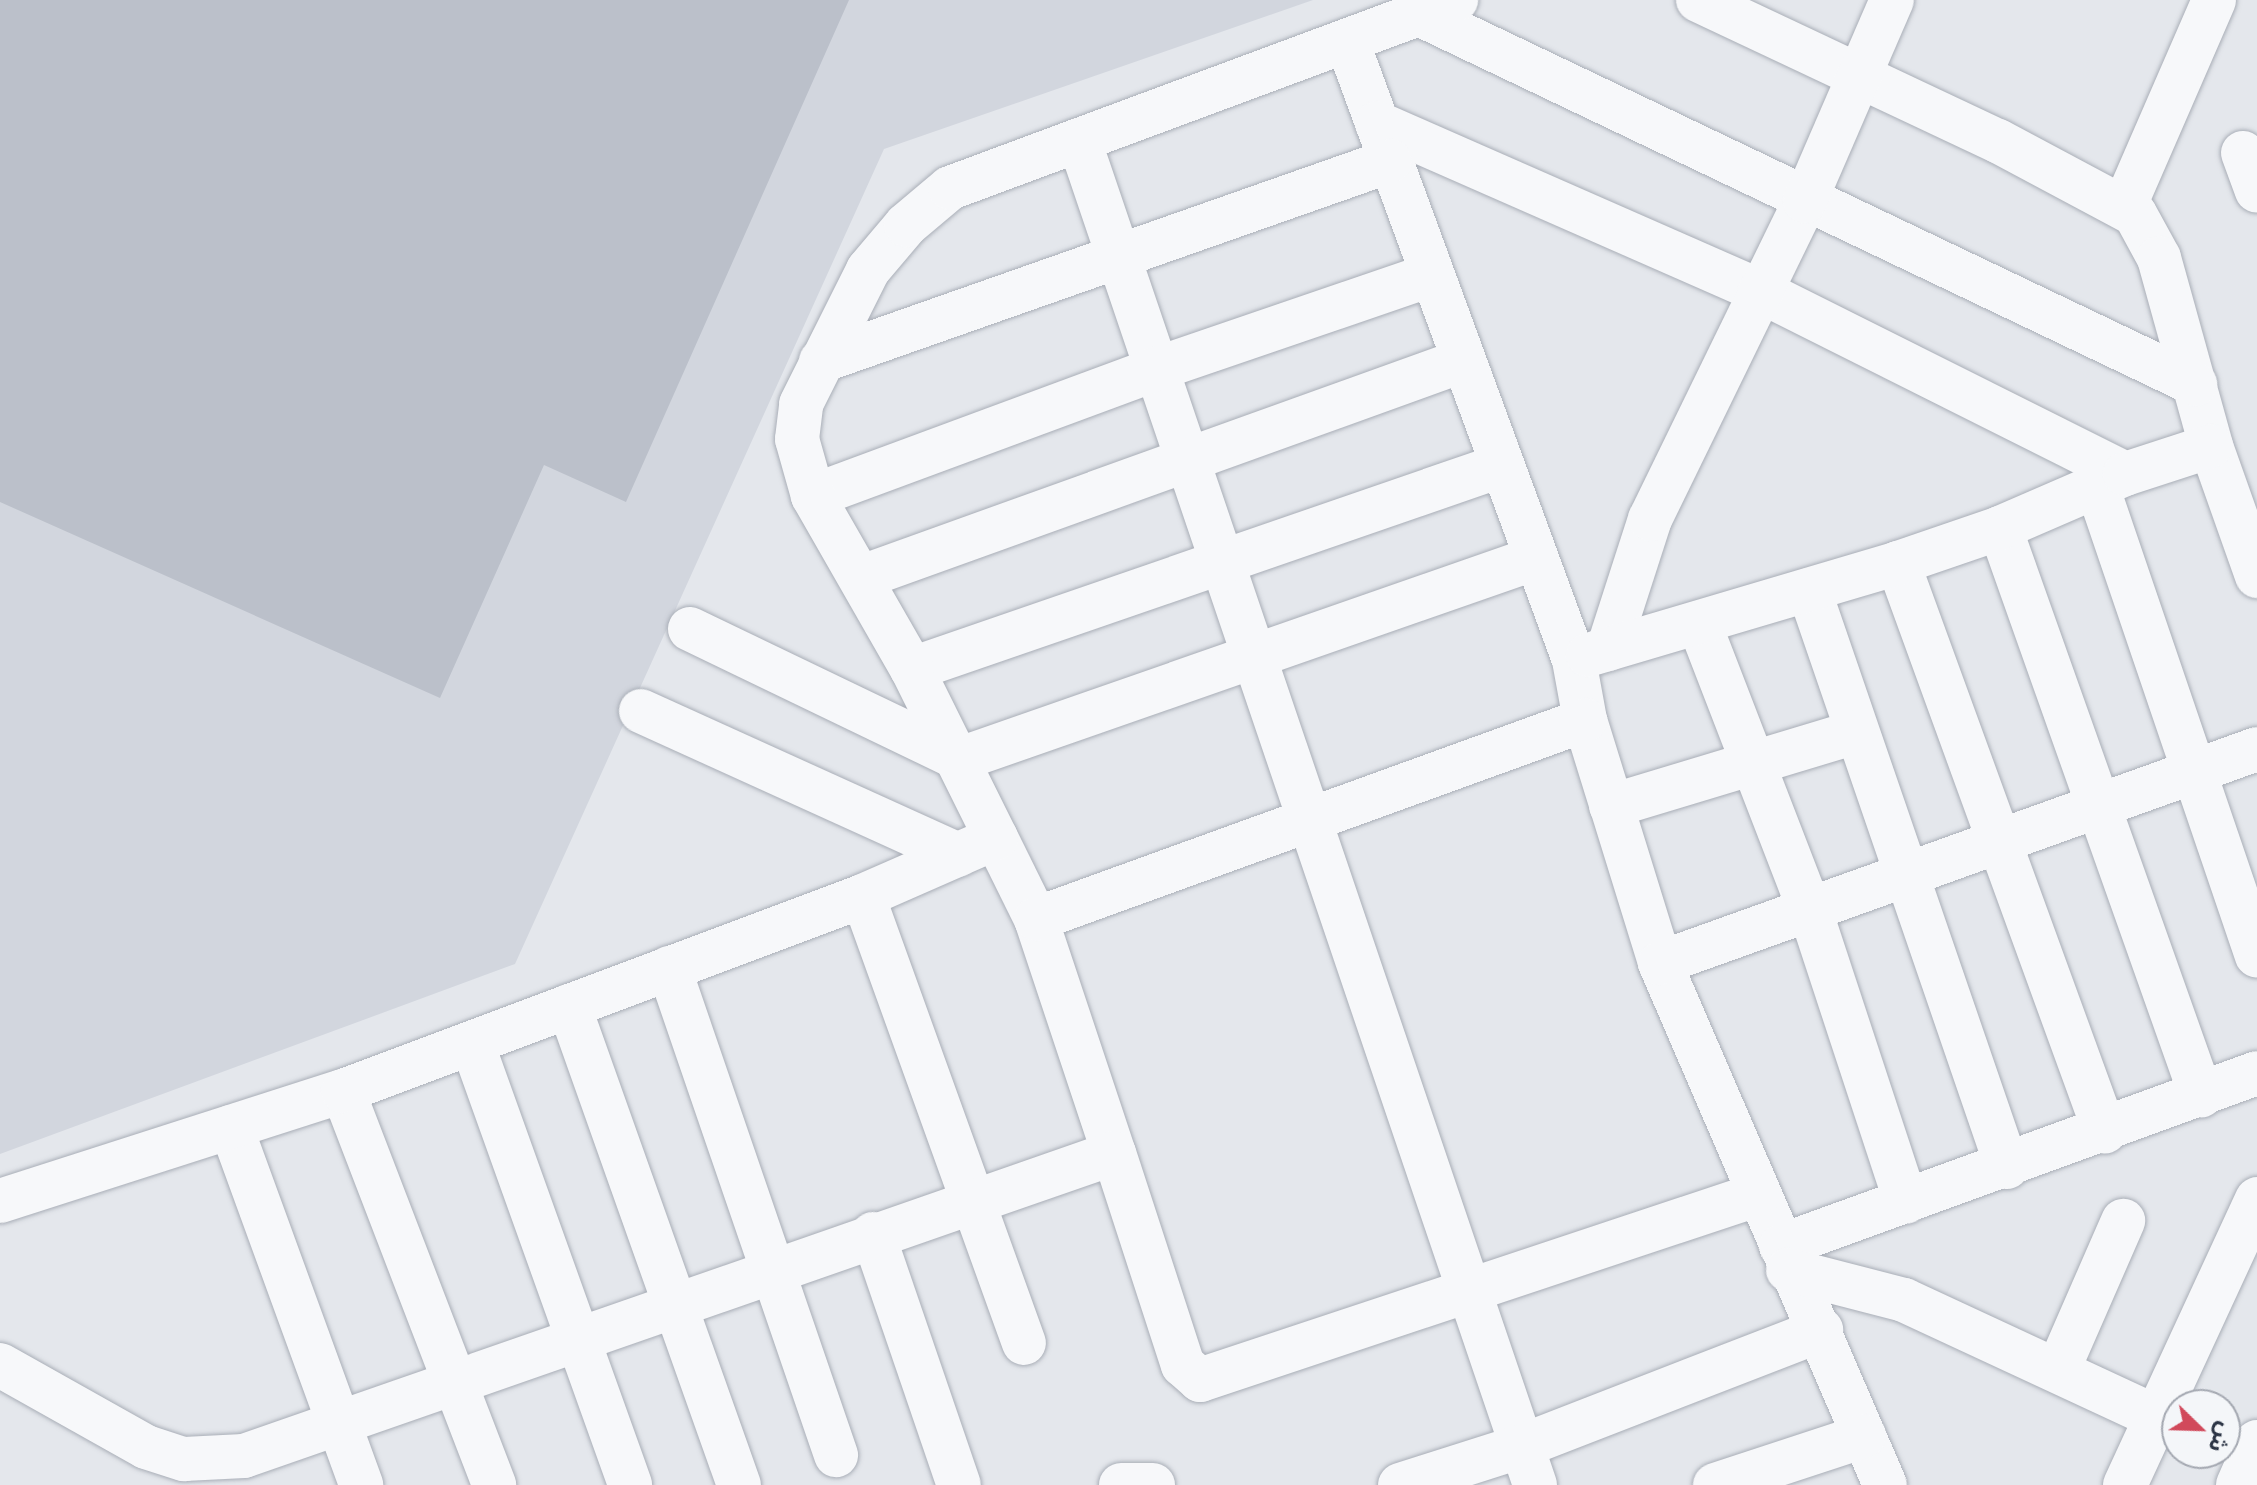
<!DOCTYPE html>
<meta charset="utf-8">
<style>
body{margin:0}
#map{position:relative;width:2257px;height:1485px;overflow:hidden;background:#e4e7ec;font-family:Raleway,"Noto Sans Arabic",sans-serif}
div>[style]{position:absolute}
.built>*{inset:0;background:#d2d6de}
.building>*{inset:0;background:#bbc0ca}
.roads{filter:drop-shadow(0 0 2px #a9aeb7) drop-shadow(0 0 2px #a9aeb7)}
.minor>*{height:44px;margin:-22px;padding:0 22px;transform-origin:22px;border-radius:22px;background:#f7f8fa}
span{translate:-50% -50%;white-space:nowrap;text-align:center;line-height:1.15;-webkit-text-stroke:7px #f4f6f9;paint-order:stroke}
.north{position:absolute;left:2161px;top:1389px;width:80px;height:80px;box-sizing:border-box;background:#f4f6f9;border:2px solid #a4a8b1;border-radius:50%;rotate:113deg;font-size:22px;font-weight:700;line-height:32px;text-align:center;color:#2b3445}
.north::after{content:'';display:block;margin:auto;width:28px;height:36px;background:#d1495b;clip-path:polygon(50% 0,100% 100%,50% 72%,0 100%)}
</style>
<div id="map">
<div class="built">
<i style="clip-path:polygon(0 0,1313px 0,884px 149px,515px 964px,0 1154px)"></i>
</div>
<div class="building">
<i style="clip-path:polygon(0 0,849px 0,626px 502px,544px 465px,440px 698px,0 502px)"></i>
</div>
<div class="roads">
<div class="minor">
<i style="left:1698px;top:0;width:331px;rotate:25.2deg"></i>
<i style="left:1998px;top:141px;width:155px;rotate:28.1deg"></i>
<i style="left:2135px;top:214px;width:50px;rotate:61.4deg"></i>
<i style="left:2159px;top:258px;width:195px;rotate:74.5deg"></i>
<i style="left:2211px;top:446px;width:138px;rotate:70.5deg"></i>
<i style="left:1419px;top:14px;width:860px;rotate:25.49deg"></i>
<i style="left:1347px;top:41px;width:659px;rotate:69.86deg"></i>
<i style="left:1574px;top:660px;width:61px;rotate:79.6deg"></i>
<i style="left:1585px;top:720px;width:254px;rotate:72.8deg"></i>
<i style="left:1660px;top:963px;width:568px;rotate:66.68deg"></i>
<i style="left:1377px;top:123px;width:418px;rotate:23.7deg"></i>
<i style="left:1760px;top:291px;width:408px;rotate:26.6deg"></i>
<i style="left:1079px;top:140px;width:1420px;rotate:71.27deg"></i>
<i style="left:2243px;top:153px;width:40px;rotate:69.8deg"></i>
<i style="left:2125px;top:205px;width:223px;rotate:-66.5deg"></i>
<i style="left:821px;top:361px;width:603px;rotate:-19.37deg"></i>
<i style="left:2097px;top:486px;width:496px;rotate:71.2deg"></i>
<i style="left:813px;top:496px;width:366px;rotate:-20.3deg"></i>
<i style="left:1156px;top:369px;width:291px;rotate:-18.9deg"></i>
<i style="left:2000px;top:528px;width:602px;rotate:70.48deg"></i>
<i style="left:1898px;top:563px;width:605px;rotate:70.01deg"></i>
<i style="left:862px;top:577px;width:638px;rotate:-19.8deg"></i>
<i style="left:1809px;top:590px;width:610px;rotate:71.06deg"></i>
<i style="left:1699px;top:623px;width:308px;rotate:68.9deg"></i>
<i style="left:1810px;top:910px;width:307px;rotate:71.8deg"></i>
<i style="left:690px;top:629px;width:300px;rotate:25.7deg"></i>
<i style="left:960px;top:759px;width:610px;rotate:-19.24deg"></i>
<i style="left:1608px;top:649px;width:137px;rotate:-72.1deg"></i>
<i style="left:1650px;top:519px;width:354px;rotate:-64deg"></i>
<i style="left:1805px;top:201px;width:219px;rotate:-66.6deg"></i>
<i style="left:1588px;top:655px;width:323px;rotate:-16.5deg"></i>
<i style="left:1898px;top:563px;width:108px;rotate:-18.9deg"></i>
<i style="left:2000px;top:528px;width:136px;rotate:-23.4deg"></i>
<i style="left:2125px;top:474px;width:90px;rotate:-18deg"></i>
<i style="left:912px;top:669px;width:622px;rotate:-19.05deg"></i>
<i style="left:641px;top:711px;width:348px;rotate:24.4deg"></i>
<i style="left:1611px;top:806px;width:256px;rotate:-16.8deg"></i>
<i style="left:996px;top:838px;width:90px;rotate:63.7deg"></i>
<i style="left:1036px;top:919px;width:247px;rotate:71.6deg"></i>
<i style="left:863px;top:896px;width:475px;rotate:70.2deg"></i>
<i style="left:1036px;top:919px;width:584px;rotate:-19.92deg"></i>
<i style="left:1660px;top:963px;width:634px;rotate:-19.72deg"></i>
<i style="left:669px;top:968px;width:515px;rotate:71.07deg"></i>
<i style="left:569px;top:1006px;width:508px;rotate:70.46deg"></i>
<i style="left:472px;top:1043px;width:469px;rotate:70.3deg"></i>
<i style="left:343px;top:1091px;width:422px;rotate:69deg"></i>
<i style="left:231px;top:1127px;width:381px;rotate:70deg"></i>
<i style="left:0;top:1201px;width:360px;rotate:-17.8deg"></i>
<i style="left:343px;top:1091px;width:555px;rotate:-20.56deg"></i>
<i style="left:863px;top:896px;width:145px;rotate:-23.6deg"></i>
<i style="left:996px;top:838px;width:189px;rotate:-116.4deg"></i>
<i style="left:912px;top:669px;width:199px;rotate:-119.8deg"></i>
<i style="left:813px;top:496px;width:59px;rotate:-105.7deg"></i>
<i style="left:797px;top:439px;width:35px;rotate:-83deg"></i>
<i style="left:801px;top:404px;width:150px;rotate:-63.4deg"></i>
<i style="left:868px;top:270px;width:59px;rotate:-49.8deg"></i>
<i style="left:906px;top:225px;width:57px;rotate:-40.1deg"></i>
<i style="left:950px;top:188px;width:540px;rotate:-20.38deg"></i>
<i style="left:873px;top:1234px;width:265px;rotate:71.1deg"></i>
<i style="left:1781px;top:1246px;width:506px;rotate:-19.97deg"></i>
<i style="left:1788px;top:1270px;width:120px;rotate:14.5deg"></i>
<i style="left:1904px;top:1300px;width:301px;rotate:24.9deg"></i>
<i style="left:0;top:1365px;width:167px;rotate:29.3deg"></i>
<i style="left:146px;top:1447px;width:40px;rotate:18deg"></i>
<i style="left:184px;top:1459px;width:60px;rotate:-2.9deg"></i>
<i style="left:244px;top:1456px;width:921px;rotate:-19.2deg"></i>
<i style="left:1114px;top:1153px;width:223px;rotate:72deg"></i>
<i style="left:1183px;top:1365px;width:23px;rotate:41deg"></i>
<i style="left:1200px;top:1380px;width:589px;rotate:-18.4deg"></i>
<i style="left:2058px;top:1370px;width:163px;rotate:-66.4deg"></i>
<i style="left:1121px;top:1485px;width:32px"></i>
<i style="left:1400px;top:1485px;width:128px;rotate:-17.7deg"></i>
<i style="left:1522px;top:1446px;width:321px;rotate:-21.2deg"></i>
<i style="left:1715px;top:1485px;width:157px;rotate:-18.2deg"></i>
<i style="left:2125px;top:1485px;width:315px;rotate:-65.2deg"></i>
<i style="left:2238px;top:1485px;width:47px;rotate:-66.2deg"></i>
</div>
</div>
<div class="north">ش</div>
</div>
